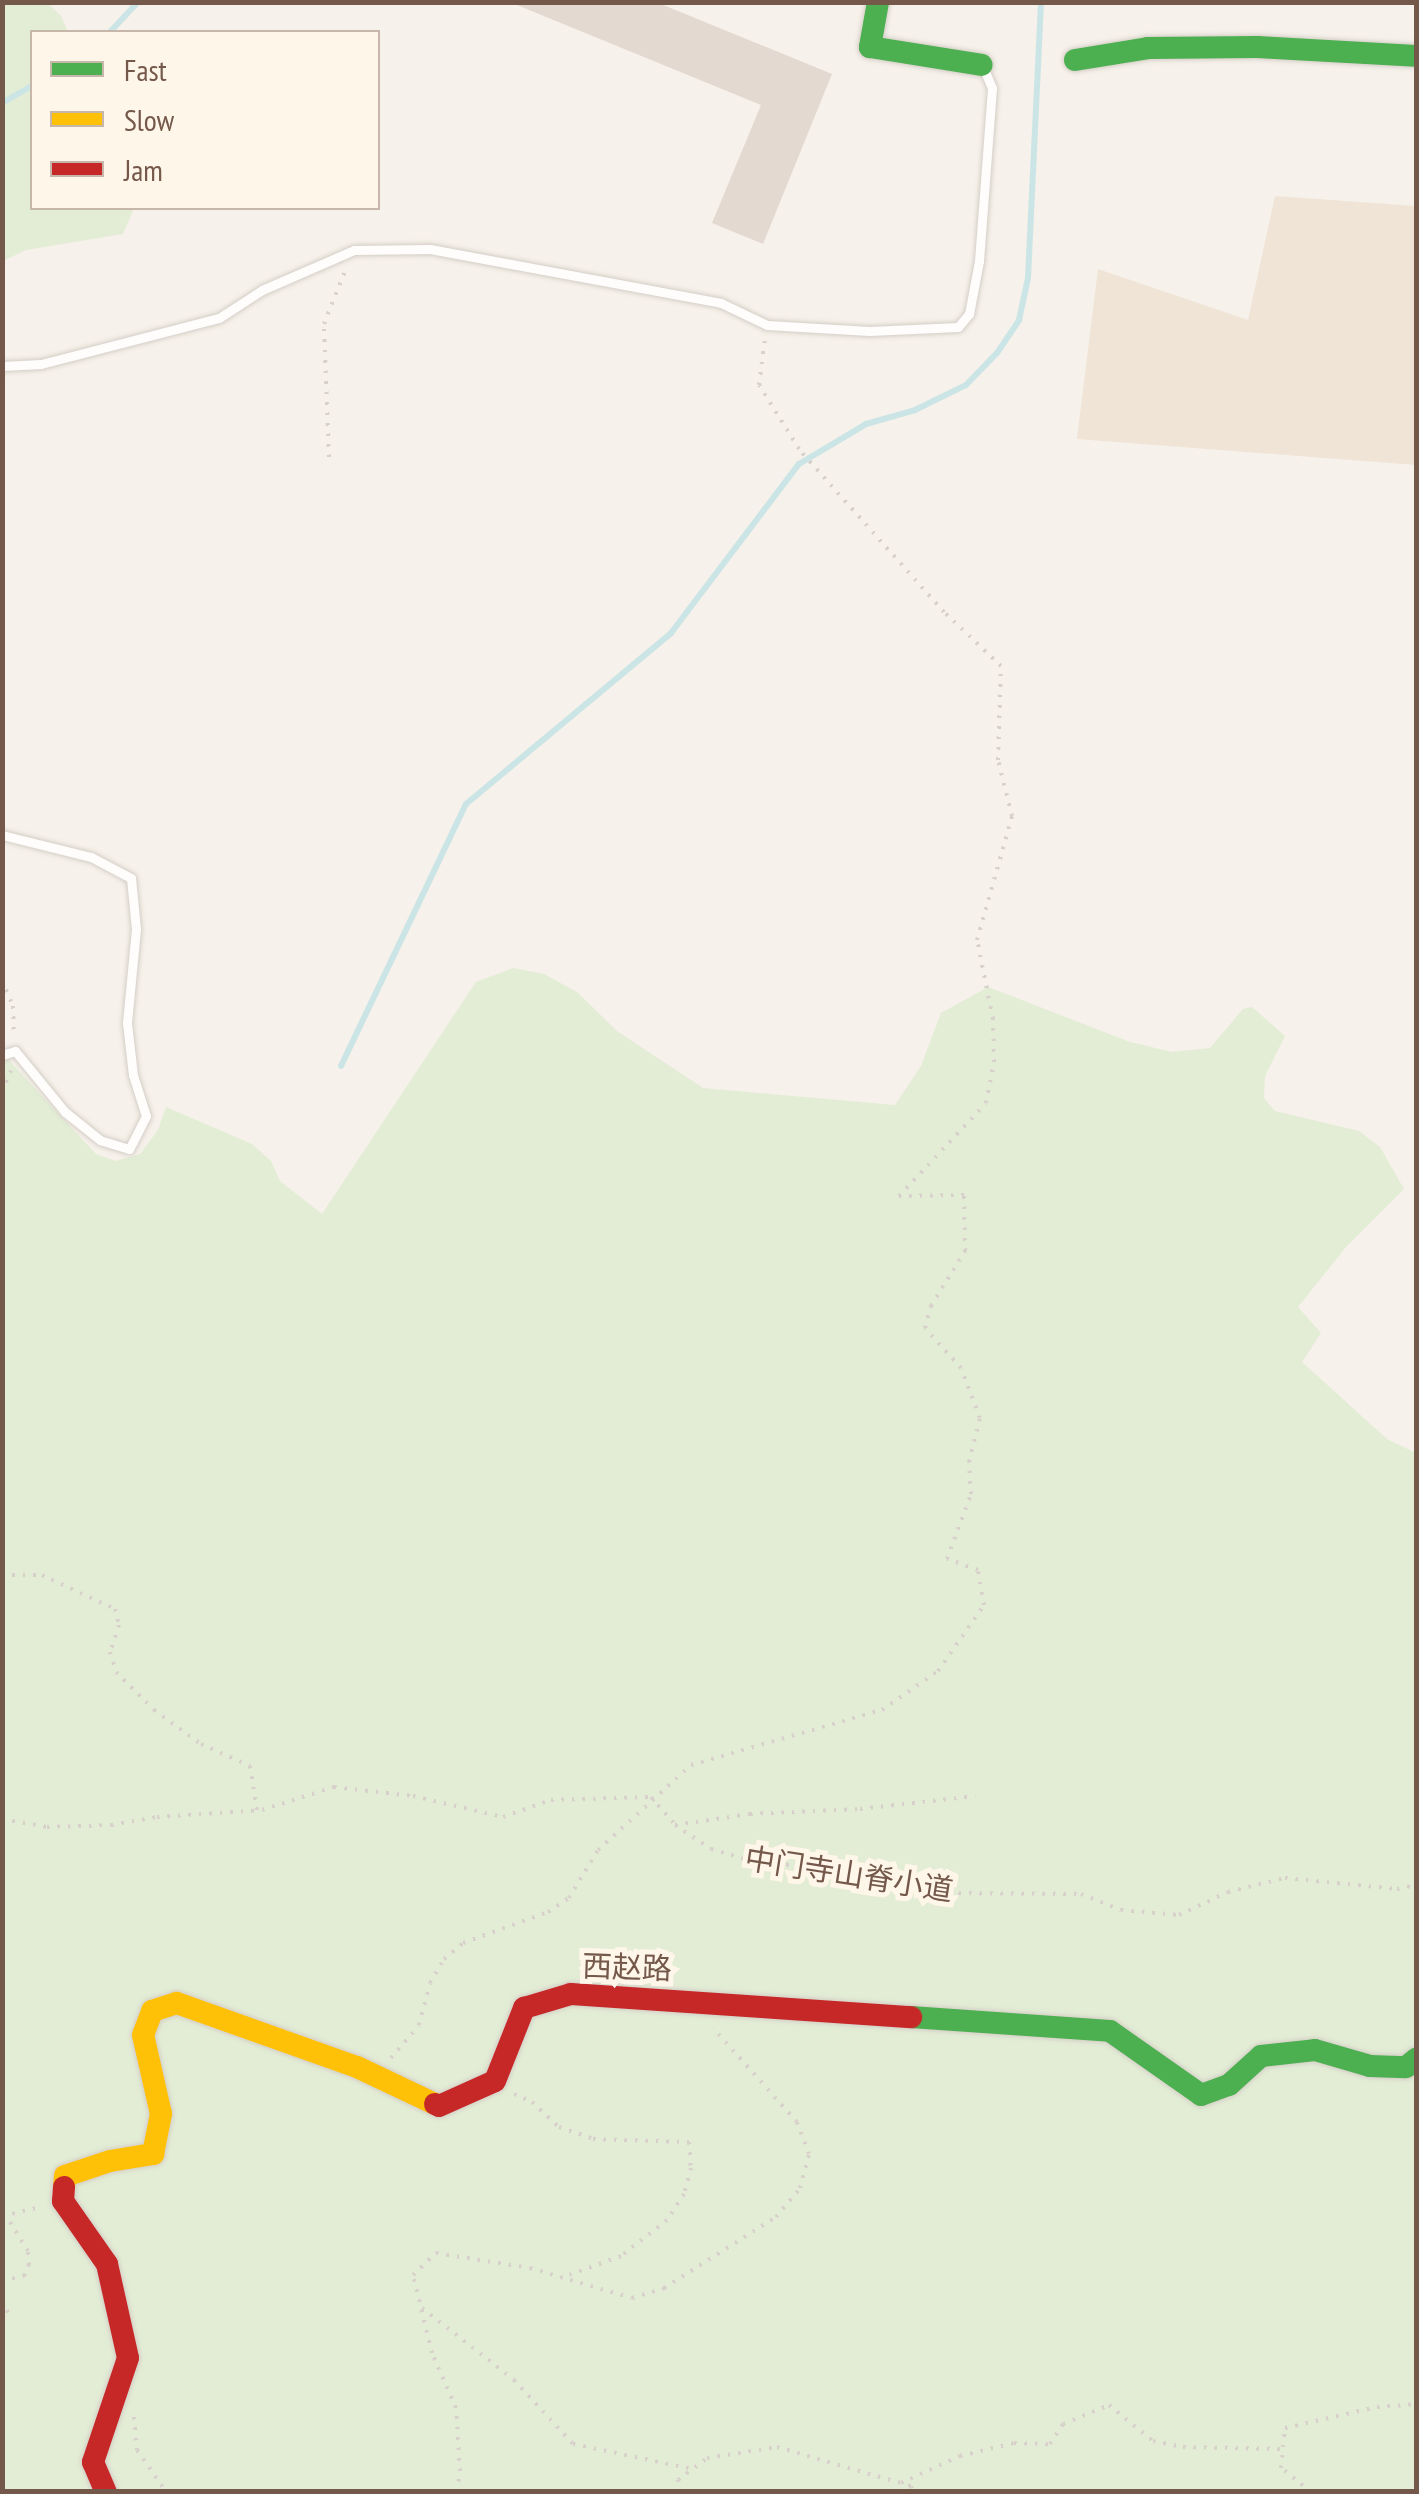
<!DOCTYPE html>
<meta charset="utf-8">
<style>
body{margin:0}
#map{position:relative;width:1419px;height:2494px;overflow:hidden;background:#f6f1ea;font-family:"PT Sans Narrow","Noto Sans SC",sans-serif}
div>[style]{position:absolute}
.residential>*{inset:0;background:#f0e4d7}
.green>*{inset:0;background:#e3edd5}
.stream>*{height:6px;margin:-3px;padding:0 3px;transform-origin:3px;border-radius:3px;background:#cbe5e6}
.building>*{inset:0;background:#e3d9d1}
.path>*{height:4px;margin-top:-2px;transform-origin:0;background:repeating-linear-gradient(90deg,#d8d0cb 0 2.5px,transparent 0 10.5px)}
.roads{filter:drop-shadow(0 0 2px #d4cec7) drop-shadow(0 0 2px #d4cec7)}
.lane>*{height:9px;margin:-4.5px;padding:0 4.5px;transform-origin:4.5px;border-radius:4.5px;background:#fefdfc}
.fast>*{height:22px;margin:-11px;padding:0 11px;transform-origin:11px;border-radius:11px;background:#4caf50}
.slow>*{height:22px;margin:-11px;padding:0 11px;transform-origin:11px;border-radius:11px;background:#ffc107}
.jam>*{height:22px;margin:-11px;padding:0 11px;transform-origin:11px;border-radius:11px;background:#c62828}
span{translate:-50% -50%;white-space:nowrap;text-align:center;line-height:1.15;-webkit-text-stroke:10px #fff6ea;paint-order:stroke}
.street-label{font-size:30px;color:#74584a}
.frame{position:absolute;inset:0;border:5px solid #74584a;pointer-events:none}
.legend{position:absolute;left:30px;top:30px;width:350px;height:180px;box-sizing:border-box;background:#fff6ea;border:2px solid #c7b7aa;margin:0;padding:12px 18px;list-style:none;font-size:30px;color:#74584a}
.legend li{display:flex;align-items:center;gap:20px;height:50px}
.legend b{width:50px;border:2px solid #c7b7aa}
</style>
<div id="map">
<div class="residential">
<i style="clip-path:polygon(1275px 196px,1416px 206px,1416px 465px,1077px 439px,1098px 269px,1248px 320px)"></i>
</div>
<div class="green">
<i style="clip-path:polygon(3px 2px,48px 3px,61px 16px,68px 32px,32px 32px,32px 208px,134px 208px,123px 234px,26px 250px,3px 261px)"></i>
<i style="clip-path:polygon(513px 968px,544px 974px,577px 992px,617px 1031px,703px 1088px,895px 1105px,921px 1066px,941px 1013px,988px 987px,1130px 1042px,1172px 1052px,1210px 1048px,1243px 1009px,1252px 1007px,1285px 1036px,1265px 1076px,1264px 1098px,1275px 1111px,1359px 1131px,1380px 1147px,1404px 1189px,1346px 1247px,1298px 1307px,1321px 1333px,1302px 1362px,1387px 1439px,1416px 1453px,1416px 2491px,3px 2492px,3px 1054px,96px 1154px,116px 1161px,140px 1154px,158px 1130px,166px 1107px,252px 1144px,271px 1161px,280px 1181px,322px 1214px,476px 982px)"></i>
</div>
<div class="stream">
<i style="left:110px;top:32px;width:41px;rotate:-47deg"></i>
<i style="left:2px;top:103px;width:34px;rotate:-30deg"></i>
<i style="left:341px;top:1066px;width:290px;rotate:-64.5deg"></i>
<i style="left:466px;top:804px;width:267px;rotate:-39.8deg"></i>
<i style="left:671px;top:633px;width:212px;rotate:-52.9deg"></i>
<i style="left:799px;top:464px;width:78px;rotate:-30.8deg"></i>
<i style="left:866px;top:424px;width:51px;rotate:-15.9deg"></i>
<i style="left:915px;top:410px;width:57px;rotate:-26.1deg"></i>
<i style="left:966px;top:385px;width:45px;rotate:-45.9deg"></i>
<i style="left:997px;top:353px;width:40px;rotate:-56deg"></i>
<i style="left:1019px;top:320px;width:43px;rotate:-77.9deg"></i>
<i style="left:1028px;top:278px;width:276px;rotate:-87.3deg"></i>
</div>
<div class="building">
<i style="clip-path:polygon(656px 2px,832px 74px,763px 244px,712px 223px,761px 105px,512px 3px)"></i>
</div>
<div class="path">
<i style="left:329px;top:457px;width:133px;rotate:-92.2deg"></i>
<i style="left:324px;top:324px;width:57px;rotate:-68.4deg"></i>
<i style="left:2px;top:980px;width:28px;rotate:67deg"></i>
<i style="left:13px;top:1006px;width:29px;rotate:88deg"></i>
<i style="left:2px;top:1092px;width:25px;rotate:-67deg"></i>
<i style="left:2px;top:1575px;width:40px"></i>
<i style="left:42px;top:1575px;width:81px;rotate:25deg"></i>
<i style="left:115px;top:1609px;width:16px;rotate:76deg"></i>
<i style="left:119px;top:1625px;width:28px;rotate:108deg"></i>
<i style="left:110px;top:1652px;width:21px;rotate:73deg"></i>
<i style="left:116px;top:1672px;width:54px;rotate:45deg"></i>
<i style="left:154px;top:1710px;width:58px;rotate:35.9deg"></i>
<i style="left:201px;top:1744px;width:54px;rotate:24.2deg"></i>
<i style="left:250px;top:1766px;width:45px;rotate:81deg"></i>
<i style="left:2px;top:1819px;width:46px;rotate:10.1deg"></i>
<i style="left:47px;top:1827px;width:64px;rotate:-1.8deg"></i>
<i style="left:111px;top:1825px;width:47px;rotate:-9.9deg"></i>
<i style="left:157px;top:1817px;width:105px;rotate:-3.8deg"></i>
<i style="left:262px;top:1810px;width:76px;rotate:-17.7deg"></i>
<i style="left:334px;top:1787px;width:80px;rotate:6.5deg"></i>
<i style="left:413px;top:1796px;width:92px;rotate:13.1deg"></i>
<i style="left:503px;top:1817px;width:51px;rotate:-19.5deg"></i>
<i style="left:551px;top:1800px;width:100px;rotate:-1.7deg"></i>
<i style="left:651px;top:1797px;width:37px;rotate:49deg"></i>
<i style="left:675px;top:1825px;width:43px;rotate:33.7deg"></i>
<i style="left:711px;top:1849px;width:46px;rotate:16.5deg"></i>
<i style="left:755px;top:1862px;width:85px;rotate:4.7deg"></i>
<i style="left:840px;top:1869px;width:111px;rotate:12.5deg"></i>
<i style="left:948px;top:1893px;width:133px;rotate:0.4deg"></i>
<i style="left:1081px;top:1894px;width:43px;rotate:21.8deg"></i>
<i style="left:1121px;top:1910px;width:58px;rotate:4.9deg"></i>
<i style="left:1179px;top:1915px;width:54px;rotate:-25.1deg"></i>
<i style="left:1228px;top:1892px;width:59px;rotate:-13.8deg"></i>
<i style="left:1285px;top:1878px;width:113px;rotate:5.6deg"></i>
<i style="left:1397px;top:1889px;width:19px;rotate:-12deg"></i>
<i style="left:675px;top:1825px;width:76px;rotate:-8.3deg"></i>
<i style="left:750px;top:1814px;width:110px;rotate:-2.6deg"></i>
<i style="left:860px;top:1809px;width:116px;rotate:-6.4deg"></i>
<i style="left:391px;top:2058px;width:43px;rotate:-49.7deg"></i>
<i style="left:419px;top:2025px;width:43px;rotate:-75.3deg"></i>
<i style="left:430px;top:1983px;width:28px;rotate:-60deg"></i>
<i style="left:444px;top:1959px;width:25px;rotate:-40deg"></i>
<i style="left:463px;top:1943px;width:90px;rotate:-20deg"></i>
<i style="left:548px;top:1912px;width:25px;rotate:-34deg"></i>
<i style="left:569px;top:1898px;width:56px;rotate:-58.9deg"></i>
<i style="left:598px;top:1850px;width:126px;rotate:-42.4deg"></i>
<i style="left:691px;top:1765px;width:199px;rotate:-16.1deg"></i>
<i style="left:882px;top:1710px;width:68px;rotate:-34.9deg"></i>
<i style="left:938px;top:1671px;width:80px;rotate:-55.1deg"></i>
<i style="left:984px;top:1605px;width:36px;rotate:-100deg"></i>
<i style="left:978px;top:1570px;width:33px;rotate:-160deg"></i>
<i style="left:947px;top:1559px;width:69px;rotate:-69.7deg"></i>
<i style="left:971px;top:1494px;width:32px;rotate:-94deg"></i>
<i style="left:969px;top:1462px;width:45px;rotate:-76deg"></i>
<i style="left:980px;top:1418px;width:53px;rotate:-110.8deg"></i>
<i style="left:961px;top:1368px;width:54px;rotate:-132deg"></i>
<i style="left:925px;top:1328px;width:23px;rotate:-75deg"></i>
<i style="left:931px;top:1306px;width:65px;rotate:-58.3deg"></i>
<i style="left:965px;top:1251px;width:56px;rotate:-91deg"></i>
<i style="left:964px;top:1195px;width:65px;rotate:179.1deg"></i>
<i style="left:899px;top:1196px;width:127px;rotate:-46.9deg"></i>
<i style="left:986px;top:1103px;width:42px;rotate:-79deg"></i>
<i style="left:994px;top:1062px;width:43px;rotate:-91.3deg"></i>
<i style="left:993px;top:1019px;width:81px;rotate:-101.4deg"></i>
<i style="left:977px;top:940px;width:129px;rotate:-74.2deg"></i>
<i style="left:1012px;top:816px;width:58px;rotate:-104deg"></i>
<i style="left:998px;top:760px;width:94px;rotate:-88.2deg"></i>
<i style="left:1001px;top:666px;width:79px;rotate:-136.5deg"></i>
<i style="left:944px;top:612px;width:218px;rotate:-131.7deg"></i>
<i style="left:799px;top:449px;width:75px;rotate:-122deg"></i>
<i style="left:759px;top:385px;width:47px;rotate:-82.7deg"></i>
<i style="left:514px;top:2094px;width:20px;rotate:24deg"></i>
<i style="left:532px;top:2102px;width:37px;rotate:43deg"></i>
<i style="left:559px;top:2127px;width:36px;rotate:19deg"></i>
<i style="left:593px;top:2139px;width:96px;rotate:1.8deg"></i>
<i style="left:689px;top:2142px;width:26px;rotate:86deg"></i>
<i style="left:691px;top:2168px;width:27px;rotate:105deg"></i>
<i style="left:684px;top:2194px;width:31px;rotate:123deg"></i>
<i style="left:667px;top:2220px;width:58px;rotate:142deg"></i>
<i style="left:621px;top:2256px;width:64px;rotate:159.9deg"></i>
<i style="left:2px;top:2216px;width:40px;rotate:-13deg"></i>
<i style="left:2px;top:2281px;width:23px;rotate:-13deg"></i>
<i style="left:24px;top:2276px;width:12px;rotate:-66deg"></i>
<i style="left:29px;top:2265px;width:14px;rotate:-94deg"></i>
<i style="left:28px;top:2251px;width:40px;rotate:-122deg"></i>
<i style="left:2px;top:2301px;width:13px;rotate:63deg"></i>
<i style="left:422px;top:2308px;width:117px;rotate:38deg"></i>
<i style="left:514px;top:2380px;width:87px;rotate:47.3deg"></i>
<i style="left:573px;top:2444px;width:123px;rotate:11.8deg"></i>
<i style="left:134px;top:2417px;width:33px;rotate:85deg"></i>
<i style="left:137px;top:2450px;width:51px;rotate:55.4deg"></i>
<i style="left:901px;top:2483px;width:65px;rotate:-24.6deg"></i>
<i style="left:960px;top:2456px;width:56px;rotate:-13.5deg"></i>
<i style="left:1014px;top:2443px;width:36px;rotate:2deg"></i>
<i style="left:1050px;top:2444px;width:24px;rotate:-57deg"></i>
<i style="left:1063px;top:2424px;width:50px;rotate:-22.4deg"></i>
<i style="left:1109px;top:2405px;width:57px;rotate:39.3deg"></i>
<i style="left:1153px;top:2441px;width:31px;rotate:11deg"></i>
<i style="left:1183px;top:2447px;width:100px;rotate:1.1deg"></i>
<i style="left:457px;top:2492px;width:21px;rotate:-82deg"></i>
<i style="left:460px;top:2471px;width:63px;rotate:-93.6deg"></i>
<i style="left:456px;top:2408px;width:60px;rotate:-113.6deg"></i>
<i style="left:432px;top:2353px;width:80px;rotate:-103.7deg"></i>
<i style="left:413px;top:2275px;width:32px;rotate:-44deg"></i>
<i style="left:436px;top:2253px;width:95px;rotate:9.1deg"></i>
<i style="left:530px;top:2268px;width:106px;rotate:16.4deg"></i>
<i style="left:632px;top:2298px;width:34px;rotate:-17deg"></i>
<i style="left:664px;top:2288px;width:133px;rotate:-32.4deg"></i>
<i style="left:776px;top:2217px;width:38px;rotate:-50deg"></i>
<i style="left:800px;top:2188px;width:35px;rotate:-75deg"></i>
<i style="left:809px;top:2154px;width:34px;rotate:-111deg"></i>
<i style="left:797px;top:2122px;width:126px;rotate:-131.8deg"></i>
<i style="left:676px;top:2492px;width:12px;rotate:-81deg"></i>
<i style="left:678px;top:2480px;width:36px;rotate:-37deg"></i>
<i style="left:707px;top:2458px;width:71px;rotate:-8.9deg"></i>
<i style="left:777px;top:2447px;width:140px;rotate:16.2deg"></i>
<i style="left:911px;top:2486px;width:6px;rotate:72deg"></i>
<i style="left:1311px;top:2492px;width:38px;rotate:-141deg"></i>
<i style="left:1281px;top:2468px;width:40px;rotate:-84.3deg"></i>
<i style="left:1285px;top:2428px;width:94px;rotate:-12.9deg"></i>
<i style="left:1377px;top:2407px;width:39px;rotate:-4deg"></i>
</div>
<div class="roads">
<div class="lane">
<i style="left:2px;top:366px;width:39px;rotate:-3deg"></i>
<i style="left:41px;top:364px;width:184px;rotate:-14.5deg"></i>
<i style="left:219px;top:318px;width:51px;rotate:-33.1deg"></i>
<i style="left:262px;top:290px;width:100px;rotate:-23.5deg"></i>
<i style="left:354px;top:250px;width:76px;rotate:-0.8deg"></i>
<i style="left:430px;top:249px;width:296px;rotate:10.5deg"></i>
<i style="left:721px;top:303px;width:51px;rotate:25.6deg"></i>
<i style="left:767px;top:325px;width:102px;rotate:3.4deg"></i>
<i style="left:869px;top:331px;width:89px;rotate:-2.6deg"></i>
<i style="left:958px;top:327px;width:17px;rotate:-50deg"></i>
<i style="left:969px;top:314px;width:54px;rotate:-79.3deg"></i>
<i style="left:979px;top:261px;width:173px;rotate:-85.7deg"></i>
<i style="left:992px;top:88px;width:21px;rotate:-113deg"></i>
<i style="left:2px;top:835px;width:92px;rotate:13.9deg"></i>
<i style="left:91px;top:857px;width:45px;rotate:27.7deg"></i>
<i style="left:131px;top:878px;width:51px;rotate:84.4deg"></i>
<i style="left:136px;top:929px;width:94px;rotate:95.5deg"></i>
<i style="left:127px;top:1023px;width:52px;rotate:83.4deg"></i>
<i style="left:133px;top:1075px;width:43px;rotate:72.4deg"></i>
<i style="left:146px;top:1116px;width:37px;rotate:117deg"></i>
<i style="left:129px;top:1149px;width:30px;rotate:-163deg"></i>
<i style="left:100px;top:1140px;width:45px;rotate:-141.3deg"></i>
<i style="left:65px;top:1112px;width:79px;rotate:-129.3deg"></i>
<i style="left:15px;top:1051px;width:14px;rotate:163deg"></i>
</div>
<div class="fast">
<i style="left:878px;top:2px;width:46px;rotate:100.1deg"></i>
<i style="left:870px;top:47px;width:113px;rotate:9.1deg"></i>
<i style="left:1075px;top:60px;width:74px;rotate:-9.3deg"></i>
<i style="left:1148px;top:48px;width:109px;rotate:-0.5deg"></i>
<i style="left:1257px;top:47px;width:159px;rotate:3.2deg"></i>
<i style="left:911px;top:2017px;width:199px;rotate:4deg"></i>
<i style="left:1110px;top:2031px;width:111px;rotate:35.1deg"></i>
<i style="left:1201px;top:2095px;width:30px;rotate:-20deg"></i>
<i style="left:1229px;top:2085px;width:43px;rotate:-42.2deg"></i>
<i style="left:1261px;top:2056px;width:54px;rotate:-6.3deg"></i>
<i style="left:1315px;top:2050px;width:57px;rotate:16.2deg"></i>
<i style="left:1370px;top:2066px;width:36px;rotate:2deg"></i>
<i style="left:1406px;top:2067px;width:13px;rotate:-39deg"></i>
</div>
<div class="slow">
<i style="left:64px;top:2187px;width:11px;rotate:-85deg"></i>
<i style="left:65px;top:2176px;width:47px;rotate:-18.4deg"></i>
<i style="left:110px;top:2161px;width:44px;rotate:-9.2deg"></i>
<i style="left:153px;top:2154px;width:41px;rotate:-78.7deg"></i>
<i style="left:161px;top:2114px;width:81px;rotate:-102.8deg"></i>
<i style="left:143px;top:2035px;width:26px;rotate:-69deg"></i>
<i style="left:152px;top:2011px;width:26px;rotate:-18deg"></i>
<i style="left:177px;top:2003px;width:191px;rotate:19.6deg"></i>
<i style="left:357px;top:2067px;width:86px;rotate:25.4deg"></i>
</div>
<div class="jam">
<i style="left:435px;top:2104px;width:4px;rotate:27deg"></i>
<i style="left:439px;top:2106px;width:61px;rotate:-24.1deg"></i>
<i style="left:495px;top:2081px;width:79px;rotate:-68.3deg"></i>
<i style="left:524px;top:2008px;width:49px;rotate:-16.6deg"></i>
<i style="left:571px;top:1994px;width:341px;rotate:3.9deg"></i>
<i style="left:64px;top:2187px;width:14px;rotate:94deg"></i>
<i style="left:63px;top:2201px;width:77px;rotate:55.1deg"></i>
<i style="left:107px;top:2264px;width:96px;rotate:77.4deg"></i>
<i style="left:128px;top:2358px;width:110px;rotate:108.6deg"></i>
<i style="left:93px;top:2462px;width:33px;rotate:67deg"></i>
</div>
</div>
<div class="street-label">
<span style="left:849px;top:1874px;rotate:9deg">中门寺山脊小道</span>
<span style="left:627px;top:1967px;rotate:2deg">西赵路</span>
</div>
<div class="frame"></div>
<ul class="legend">
<li><b style="height:12px;background:#4caf50"></b>Fast</li>
<li><b style="height:12px;background:#ffc107"></b>Slow</li>
<li><b style="height:12px;background:#c62828"></b>Jam</li>
</ul>
</div>
